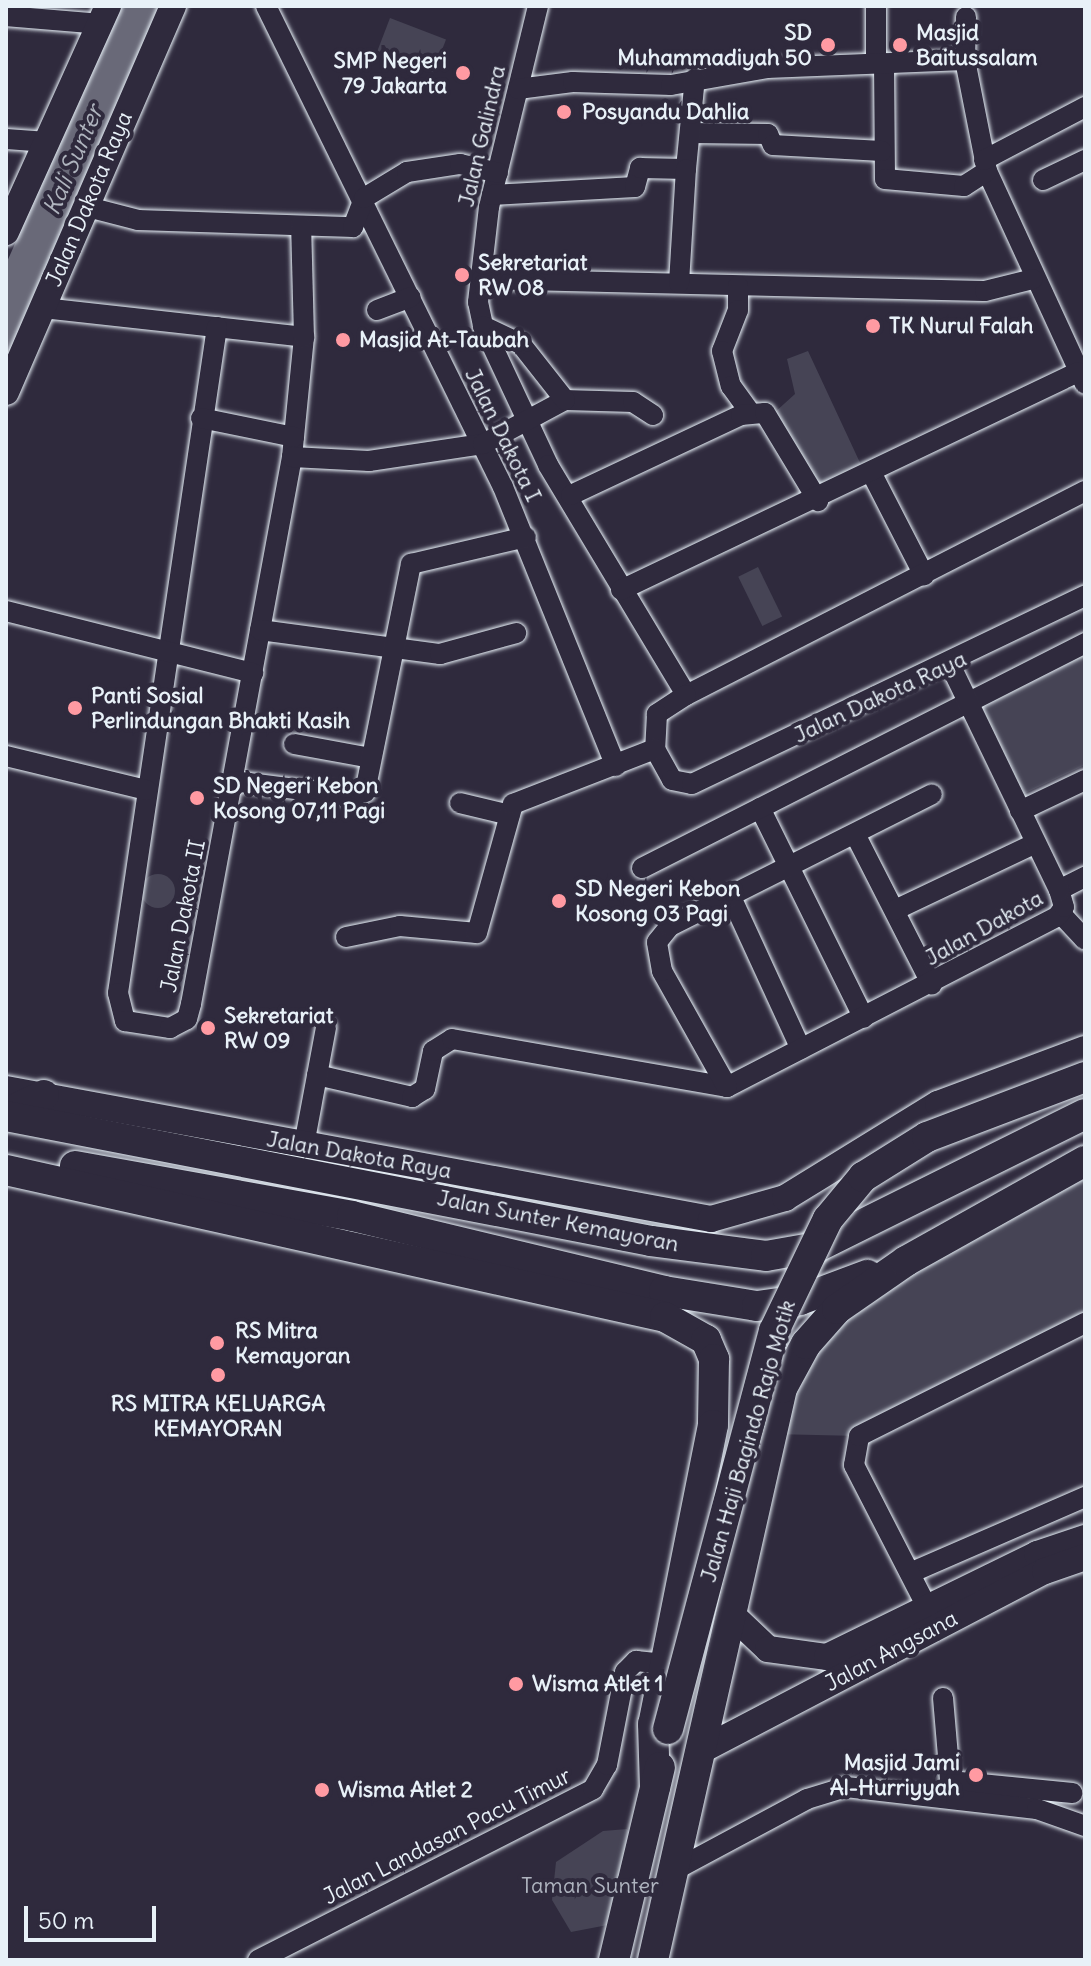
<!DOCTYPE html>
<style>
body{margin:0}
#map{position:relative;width:1091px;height:1966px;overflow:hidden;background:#2f2a3d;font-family:Delius,sans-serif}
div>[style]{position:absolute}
.green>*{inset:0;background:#464455;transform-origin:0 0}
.round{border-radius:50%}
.water>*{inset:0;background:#696978}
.roads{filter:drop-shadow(0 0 2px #e8f1f8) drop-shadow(0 0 2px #e8f1f8)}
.minor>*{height:20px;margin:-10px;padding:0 10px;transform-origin:10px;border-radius:10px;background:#2f2a3d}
.tertiary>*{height:26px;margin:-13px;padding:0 13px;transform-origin:13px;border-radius:13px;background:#2f2a3d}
.secondary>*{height:30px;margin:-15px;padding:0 15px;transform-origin:15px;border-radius:15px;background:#2f2a3d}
.bridges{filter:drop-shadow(0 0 2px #e8f1f8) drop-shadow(0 0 2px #e8f1f8)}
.secondary-bridge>*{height:30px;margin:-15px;padding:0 15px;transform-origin:15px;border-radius:15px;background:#2f2a3d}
.dots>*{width:22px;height:22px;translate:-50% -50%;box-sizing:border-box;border:4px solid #2f2a3d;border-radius:50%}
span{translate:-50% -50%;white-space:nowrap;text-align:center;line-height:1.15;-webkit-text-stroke:8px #2f2a3d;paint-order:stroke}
.poi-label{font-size:22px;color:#e8f1f8;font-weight:700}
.right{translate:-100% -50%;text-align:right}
.left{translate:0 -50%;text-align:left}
.street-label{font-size:22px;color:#e8f1f8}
.park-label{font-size:22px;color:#afb4bf}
.water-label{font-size:24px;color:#afb4be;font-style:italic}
.frame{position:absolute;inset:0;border:8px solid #e8f1f8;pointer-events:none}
.scale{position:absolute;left:24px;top:1906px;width:132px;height:36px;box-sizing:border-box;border:4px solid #e8f1f8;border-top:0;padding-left:10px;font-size:24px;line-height:28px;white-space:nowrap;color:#e8f1f8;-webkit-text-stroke:6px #2f2a3d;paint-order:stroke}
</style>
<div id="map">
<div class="green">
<i style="left:390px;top:18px;width:60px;height:35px;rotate:21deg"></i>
<i style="clip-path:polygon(808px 351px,862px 467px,817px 488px,774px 413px,795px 394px,787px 359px)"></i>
<i style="left:758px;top:567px;width:55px;height:22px;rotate:64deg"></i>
<i style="clip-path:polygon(1085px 650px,1085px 765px,1019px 796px,975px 702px)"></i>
<i class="round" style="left:141px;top:874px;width:34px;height:34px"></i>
<i style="clip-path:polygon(1085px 1180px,1085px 1322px,859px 1436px,772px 1434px,837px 1309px,1051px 1186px)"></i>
<i style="clip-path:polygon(627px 1829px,637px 1845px,618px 1923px,571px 1932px,552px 1900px,556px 1862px,603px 1831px)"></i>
</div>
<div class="water">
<i style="clip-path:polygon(120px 6px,164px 6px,6px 364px,6px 264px)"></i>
</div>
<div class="roads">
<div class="minor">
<i style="left:266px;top:6px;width:536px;rotate:63.77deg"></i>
<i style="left:503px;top:487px;width:301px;rotate:68deg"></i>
<i style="left:538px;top:6px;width:207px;rotate:103.7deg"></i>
<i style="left:489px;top:207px;width:96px;rotate:96.6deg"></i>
<i style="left:478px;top:302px;width:25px;rotate:78deg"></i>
<i style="left:483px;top:326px;width:153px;rotate:64.9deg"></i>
<i style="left:548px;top:465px;width:268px;rotate:59deg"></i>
<i style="left:6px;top:16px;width:95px;rotate:4.8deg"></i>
<i style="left:966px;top:17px;width:43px;rotate:91.3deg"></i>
<i style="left:965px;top:60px;width:113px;rotate:78.8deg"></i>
<i style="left:987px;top:171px;width:234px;rotate:65.3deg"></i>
<i style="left:876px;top:63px;width:57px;rotate:-90deg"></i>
<i style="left:884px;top:63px;width:116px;rotate:89.5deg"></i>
<i style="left:885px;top:179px;width:79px;rotate:5.1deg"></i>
<i style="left:964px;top:186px;width:27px;rotate:-33deg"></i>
<i style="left:518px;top:89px;width:55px;rotate:-7.3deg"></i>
<i style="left:573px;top:82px;width:98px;rotate:1.8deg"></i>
<i style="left:671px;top:85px;width:97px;rotate:-10deg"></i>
<i style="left:767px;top:68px;width:198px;rotate:-2.3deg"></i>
<i style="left:690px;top:133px;width:78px;rotate:0.7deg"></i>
<i style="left:768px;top:134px;width:12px;rotate:66deg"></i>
<i style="left:773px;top:145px;width:109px;rotate:3.2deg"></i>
<i style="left:6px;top:139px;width:42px;rotate:4.1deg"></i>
<i style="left:984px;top:160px;width:114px;rotate:-27.7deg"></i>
<i style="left:1043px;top:180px;width:47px;rotate:-25.5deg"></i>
<i style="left:492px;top:195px;width:143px;rotate:-3.2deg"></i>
<i style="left:635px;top:187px;width:20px;rotate:-75deg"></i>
<i style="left:640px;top:168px;width:46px;rotate:1.2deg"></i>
<i style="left:686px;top:169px;width:91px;rotate:-84.4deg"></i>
<i style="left:84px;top:206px;width:56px;rotate:14.5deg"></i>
<i style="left:138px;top:220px;width:215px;rotate:1.9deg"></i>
<i style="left:353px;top:227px;width:31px;rotate:-69deg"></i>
<i style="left:364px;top:198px;width:50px;rotate:-31.2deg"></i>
<i style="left:407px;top:172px;width:54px;rotate:-8.6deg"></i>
<i style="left:460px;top:164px;width:39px;rotate:13deg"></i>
<i style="left:482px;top:279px;width:503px;rotate:1.37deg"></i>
<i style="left:985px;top:291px;width:49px;rotate:-14deg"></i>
<i style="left:679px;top:283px;width:114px;rotate:-86.5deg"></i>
<i style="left:738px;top:286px;width:24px;rotate:90deg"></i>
<i style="left:738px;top:310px;width:44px;rotate:111.3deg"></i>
<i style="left:722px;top:351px;width:36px;rotate:76deg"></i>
<i style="left:731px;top:386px;width:32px;rotate:54deg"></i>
<i style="left:43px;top:308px;width:263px;rotate:6.3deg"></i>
<i style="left:377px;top:310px;width:36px;rotate:-21deg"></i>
<i style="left:217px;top:327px;width:673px;rotate:98.46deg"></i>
<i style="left:118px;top:993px;width:29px;rotate:76deg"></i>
<i style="left:125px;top:1021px;width:46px;rotate:8.8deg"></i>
<i style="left:170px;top:1028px;width:19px;rotate:-28deg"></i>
<i style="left:187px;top:1019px;width:16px;rotate:-75deg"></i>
<i style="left:191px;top:1004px;width:556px;rotate:-79.54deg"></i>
<i style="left:292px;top:457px;width:121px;rotate:-84.3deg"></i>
<i style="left:304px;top:337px;width:111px;rotate:-91.5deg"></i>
<i style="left:565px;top:400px;width:68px;rotate:1.7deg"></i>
<i style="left:633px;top:402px;width:24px;rotate:33deg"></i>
<i style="left:201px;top:418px;width:95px;rotate:11.5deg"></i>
<i style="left:292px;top:457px;width:77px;rotate:3deg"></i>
<i style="left:369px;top:461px;width:115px;rotate:-8.5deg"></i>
<i style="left:483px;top:444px;width:93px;rotate:-28.2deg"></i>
<i style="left:565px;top:400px;width:71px;rotate:-128.2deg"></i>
<i style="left:521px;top:344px;width:42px;rotate:-154.7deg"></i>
<i style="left:872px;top:474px;width:114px;rotate:62.8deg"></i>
<i style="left:1085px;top:491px;width:448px;rotate:152.9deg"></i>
<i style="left:686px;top:695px;width:35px;rotate:147deg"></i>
<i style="left:657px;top:714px;width:35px;rotate:93deg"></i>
<i style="left:655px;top:749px;width:35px;rotate:61deg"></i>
<i style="left:672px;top:780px;width:20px;rotate:11deg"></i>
<i style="left:692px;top:784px;width:436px;rotate:-25.6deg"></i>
<i style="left:571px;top:495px;width:188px;rotate:-25.2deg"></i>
<i style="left:741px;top:415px;width:24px;rotate:-5deg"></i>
<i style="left:765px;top:413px;width:103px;rotate:58.9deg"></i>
<i style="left:621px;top:590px;width:506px;rotate:-25.5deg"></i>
<i style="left:6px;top:611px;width:255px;rotate:14.1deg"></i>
<i style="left:260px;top:630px;width:182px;rotate:7.6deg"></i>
<i style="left:440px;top:654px;width:79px;rotate:-15.4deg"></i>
<i style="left:294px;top:744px;width:78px;rotate:10.3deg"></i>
<i style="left:6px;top:756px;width:145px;rotate:13.6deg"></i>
<i style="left:233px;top:781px;width:118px;rotate:7.3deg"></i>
<i style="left:350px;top:796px;width:16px;rotate:-15deg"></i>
<i style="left:365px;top:792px;width:233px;rotate:-78.6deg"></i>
<i style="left:411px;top:564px;width:118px;rotate:-13.2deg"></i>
<i style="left:460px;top:803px;width:51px;rotate:13.5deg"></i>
<i style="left:760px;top:808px;width:234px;rotate:63.7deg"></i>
<i style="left:1020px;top:811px;width:72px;rotate:-25.5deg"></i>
<i style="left:855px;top:834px;width:169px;rotate:63deg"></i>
<i style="left:642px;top:868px;width:497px;rotate:-26.9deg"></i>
<i style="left:1059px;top:890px;width:29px;rotate:-27deg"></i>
<i style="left:731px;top:897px;width:167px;rotate:65.3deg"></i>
<i style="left:895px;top:910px;width:156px;rotate:-25.4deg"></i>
<i style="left:1061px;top:914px;width:35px;rotate:47deg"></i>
<i style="left:346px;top:937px;width:55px;rotate:-11.5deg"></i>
<i style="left:400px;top:926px;width:77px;rotate:5.2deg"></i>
<i style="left:477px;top:933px;width:134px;rotate:-74.4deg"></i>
<i style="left:513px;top:804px;width:152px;rotate:-21.2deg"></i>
<i style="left:317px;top:1075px;width:98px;rotate:13deg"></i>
<i style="left:412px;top:1097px;width:15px;rotate:-32deg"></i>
<i style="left:425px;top:1089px;width:39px;rotate:-78deg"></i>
<i style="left:433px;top:1051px;width:22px;rotate:-32deg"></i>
<i style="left:452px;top:1039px;width:279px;rotate:9.9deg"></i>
<i style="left:727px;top:1087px;width:371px;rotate:-27.3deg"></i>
<i style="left:1057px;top:917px;width:12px;rotate:-55deg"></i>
<i style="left:1064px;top:907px;width:18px;rotate:-106deg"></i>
<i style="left:1059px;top:890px;width:250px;rotate:-115.8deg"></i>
<i style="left:727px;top:1087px;width:133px;rotate:-119.3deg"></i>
<i style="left:662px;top:971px;width:29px;rotate:-100deg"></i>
<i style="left:657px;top:942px;width:21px;rotate:-51deg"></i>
<i style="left:670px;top:926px;width:293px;rotate:-26.7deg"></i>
<i style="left:304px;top:1145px;width:120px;rotate:-79.4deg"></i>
<i style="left:910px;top:1573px;width:191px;rotate:-23.5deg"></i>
<i style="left:929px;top:1611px;width:164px;rotate:-117.2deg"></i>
<i style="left:854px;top:1465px;width:29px;rotate:-80deg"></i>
<i style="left:859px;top:1436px;width:253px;rotate:-26.6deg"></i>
<i style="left:943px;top:1698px;width:93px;rotate:85.1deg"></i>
<i style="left:950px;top:1781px;width:123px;rotate:5.6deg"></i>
<i style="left:673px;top:1871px;width:152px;rotate:-28.2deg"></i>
<i style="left:807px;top:1799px;width:41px;rotate:-17.1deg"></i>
<i style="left:846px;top:1787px;width:192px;rotate:6.6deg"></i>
<i style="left:1037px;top:1809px;width:51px;rotate:19.5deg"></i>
<i style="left:258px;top:1960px;width:376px;rotate:-27deg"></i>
<i style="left:593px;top:1789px;width:28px;rotate:-60deg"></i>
<i style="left:607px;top:1765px;width:95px;rotate:-79deg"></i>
<i style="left:625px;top:1672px;width:16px;rotate:-45deg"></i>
<i style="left:636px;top:1661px;width:29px;rotate:6deg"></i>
</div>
<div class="tertiary">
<i style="left:6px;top:232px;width:248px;rotate:-65.7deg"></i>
<i style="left:6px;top:392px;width:421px;rotate:-66.6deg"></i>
<i style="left:6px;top:1089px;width:717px;rotate:10.45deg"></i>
<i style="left:711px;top:1219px;width:77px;rotate:-15.8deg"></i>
<i style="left:785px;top:1198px;width:180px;rotate:-31.6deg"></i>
<i style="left:938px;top:1104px;width:157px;rotate:-20.5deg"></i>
<i style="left:730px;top:1613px;width:52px;rotate:43.5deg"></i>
<i style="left:768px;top:1649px;width:60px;rotate:7.7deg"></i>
<i style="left:827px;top:1657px;width:234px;rotate:-26.1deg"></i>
<i style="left:1037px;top:1554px;width:51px;rotate:-18.4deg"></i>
<i style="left:700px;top:1751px;width:389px;rotate:-27.6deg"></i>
<i style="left:1045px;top:1571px;width:42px;rotate:-19.3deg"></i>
</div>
<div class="secondary">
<i style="left:6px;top:1113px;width:42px;rotate:-25.3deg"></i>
<i style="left:6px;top:1116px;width:657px;rotate:10.97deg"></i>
<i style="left:651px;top:1241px;width:116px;rotate:7.4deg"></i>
<i style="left:766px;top:1256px;width:52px;rotate:-10deg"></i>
<i style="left:817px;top:1247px;width:299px;rotate:-26.4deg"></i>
<i style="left:75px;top:1166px;width:281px;rotate:10.2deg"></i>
<i style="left:352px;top:1216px;width:321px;rotate:13.5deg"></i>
<i style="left:664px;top:1291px;width:94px;rotate:9.2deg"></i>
<i style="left:757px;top:1306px;width:43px;rotate:-7.9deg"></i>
<i style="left:800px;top:1300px;width:72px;rotate:-20.5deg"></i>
<i style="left:6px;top:1170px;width:675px;rotate:12.57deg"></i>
<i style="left:665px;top:1317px;width:47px;rotate:29.3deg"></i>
<i style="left:706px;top:1340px;width:21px;rotate:67deg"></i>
<i style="left:714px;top:1359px;width:66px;rotate:90.9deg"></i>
<i style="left:713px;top:1425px;width:305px;rotate:101.3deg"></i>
<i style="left:653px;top:1724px;width:63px;rotate:88.2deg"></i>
<i style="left:614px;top:1960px;width:198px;rotate:-76.6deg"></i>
<i style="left:653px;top:1960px;width:586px;rotate:-77.29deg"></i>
<i style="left:782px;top:1388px;width:50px;rotate:-61.4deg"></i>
<i style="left:806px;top:1344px;width:47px;rotate:-48.5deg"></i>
<i style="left:837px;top:1309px;width:84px;rotate:-34.8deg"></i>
<i style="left:906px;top:1261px;width:205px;rotate:-29.2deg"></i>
</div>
</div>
<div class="bridges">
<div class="secondary-bridge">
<i style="left:668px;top:1729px;width:412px;rotate:-75.1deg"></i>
<i style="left:774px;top:1331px;width:124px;rotate:-64.3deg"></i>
<i style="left:828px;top:1219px;width:55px;rotate:-50.2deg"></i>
<i style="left:863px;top:1177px;width:75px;rotate:-32deg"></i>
<i style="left:927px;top:1137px;width:169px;rotate:-20.8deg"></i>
</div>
</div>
<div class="dots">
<i style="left:828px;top:45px;background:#ff9aa2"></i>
<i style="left:900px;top:45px;background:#ff9aa2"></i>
<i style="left:463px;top:73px;background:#ff9aa2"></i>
<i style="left:564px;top:112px;background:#ff9aa2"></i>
<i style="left:462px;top:275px;background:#ff9aa2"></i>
<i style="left:873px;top:326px;background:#ff9aa2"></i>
<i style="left:343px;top:340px;background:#ff9aa2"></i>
<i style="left:75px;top:708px;background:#ff9aa2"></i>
<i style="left:197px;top:798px;background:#ff9aa2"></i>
<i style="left:559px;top:901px;background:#ff9aa2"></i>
<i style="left:208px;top:1028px;background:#ff9aa2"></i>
<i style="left:217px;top:1343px;background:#ff9aa2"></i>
<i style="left:218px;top:1375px;background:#ff9aa2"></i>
<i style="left:516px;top:1684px;background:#ff9aa2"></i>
<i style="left:976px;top:1775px;background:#ff9aa2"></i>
<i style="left:322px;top:1790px;background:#ff9aa2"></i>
</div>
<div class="poi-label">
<span class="right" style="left:812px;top:45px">SD<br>Muhammadiyah 50</span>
<span class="left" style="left:916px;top:45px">Masjid<br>Baitussalam</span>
<span class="right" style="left:447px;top:73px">SMP Negeri<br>79 Jakarta</span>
<span class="left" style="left:582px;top:112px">Posyandu Dahlia</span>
<span class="left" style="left:478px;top:275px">Sekretariat<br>RW 08</span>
<span class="left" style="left:889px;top:326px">TK Nurul Falah</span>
<span class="left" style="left:359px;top:340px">Masjid At-Taubah</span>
<span class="left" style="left:91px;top:708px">Panti Sosial<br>Perlindungan Bhakti Kasih</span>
<span class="left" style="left:213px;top:798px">SD Negeri Kebon<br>Kosong 07,11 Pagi</span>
<span class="left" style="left:575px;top:901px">SD Negeri Kebon<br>Kosong 03 Pagi</span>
<span class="left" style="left:224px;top:1028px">Sekretariat<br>RW 09</span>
<span class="left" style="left:235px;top:1343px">RS Mitra<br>Kemayoran</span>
<span style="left:218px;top:1416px">RS MITRA KELUARGA<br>KEMAYORAN</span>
<span class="left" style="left:532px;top:1684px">Wisma Atlet 1</span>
<span class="right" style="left:960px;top:1775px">Masjid Jami<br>Al-Hurriyyah</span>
<span class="left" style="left:338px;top:1790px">Wisma Atlet 2</span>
</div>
<div class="street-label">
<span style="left:482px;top:136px;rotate:-77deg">Jalan Galindra</span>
<span style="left:89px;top:199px;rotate:-67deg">Jalan Dakota Raya</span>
<span style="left:503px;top:435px;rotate:64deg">Jalan Dakota I</span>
<span style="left:880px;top:697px;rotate:-25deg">Jalan Dakota Raya</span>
<span style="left:183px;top:916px;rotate:-79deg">Jalan Dakota II</span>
<span style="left:984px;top:928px;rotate:-29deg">Jalan Dakota</span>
<span style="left:359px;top:1155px;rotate:10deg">Jalan Dakota Raya</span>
<span style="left:558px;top:1221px;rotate:11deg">Jalan Sunter Kemayoran</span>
<span style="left:748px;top:1441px;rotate:-74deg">Jalan Haji Bagindo Rajo Motik</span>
<span style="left:891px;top:1651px;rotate:-28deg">Jalan Angsana</span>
<span style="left:447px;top:1836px;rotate:-27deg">Jalan Landasan Pacu Timur</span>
</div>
<div class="park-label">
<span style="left:590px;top:1886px">Taman Sunter</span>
</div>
<div class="water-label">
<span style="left:73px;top:160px;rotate:-67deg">Kali Sunter</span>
</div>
<div class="frame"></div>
<div class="scale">50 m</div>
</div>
